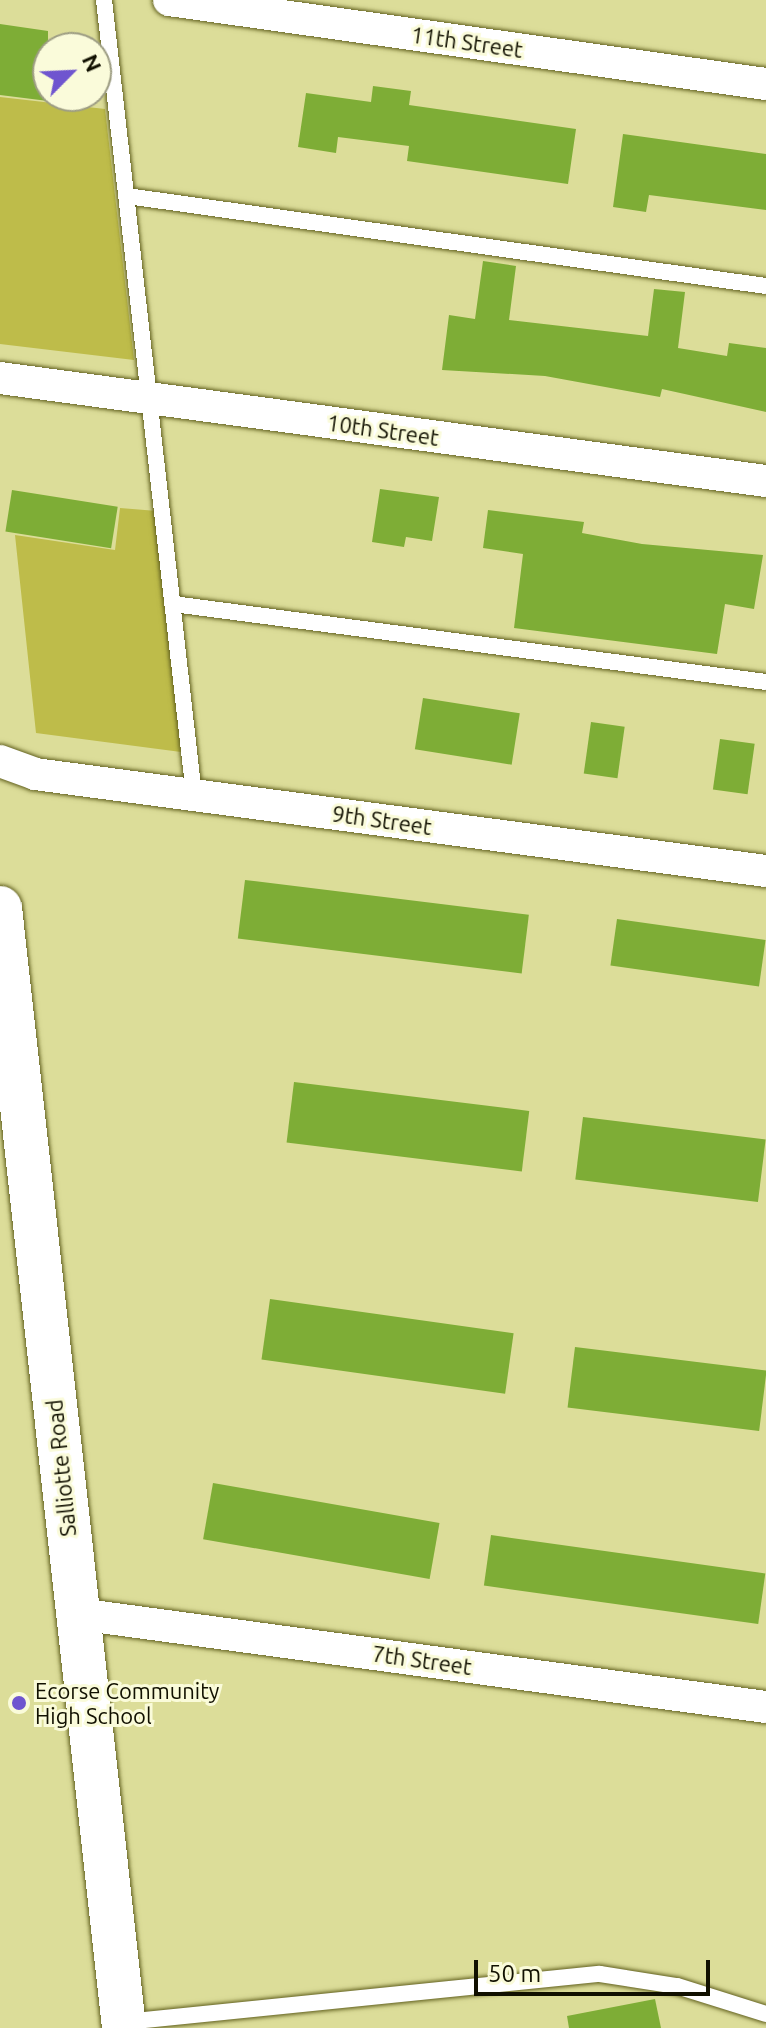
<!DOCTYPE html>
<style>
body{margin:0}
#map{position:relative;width:766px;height:2028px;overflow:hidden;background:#dcdd99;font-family:Ubuntu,sans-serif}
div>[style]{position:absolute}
.green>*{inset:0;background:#bebc4a}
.building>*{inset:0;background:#7ead36;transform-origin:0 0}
.roads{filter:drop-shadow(0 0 2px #62611f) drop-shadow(0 0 2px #62611f)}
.lane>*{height:16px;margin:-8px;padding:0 8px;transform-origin:8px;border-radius:8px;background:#fff}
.street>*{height:32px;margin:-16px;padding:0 16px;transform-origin:16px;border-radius:16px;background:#fff}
.secondary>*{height:44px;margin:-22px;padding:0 22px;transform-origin:22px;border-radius:22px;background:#fff}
.dots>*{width:22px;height:22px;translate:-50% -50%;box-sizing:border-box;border:4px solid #fafbda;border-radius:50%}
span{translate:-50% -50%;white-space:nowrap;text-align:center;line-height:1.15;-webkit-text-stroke:6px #fafbda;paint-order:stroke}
.street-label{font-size:22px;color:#111000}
.poi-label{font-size:22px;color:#111000}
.left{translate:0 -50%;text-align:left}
.north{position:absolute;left:32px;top:32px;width:80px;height:80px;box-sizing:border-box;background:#fafbda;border:2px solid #9d9d83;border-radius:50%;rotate:66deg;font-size:22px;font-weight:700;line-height:32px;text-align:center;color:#111000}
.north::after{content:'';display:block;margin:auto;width:28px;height:36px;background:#6f55cf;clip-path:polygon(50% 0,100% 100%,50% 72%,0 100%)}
.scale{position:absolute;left:474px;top:1960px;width:236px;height:36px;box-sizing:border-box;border:4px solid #111000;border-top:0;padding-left:10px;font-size:24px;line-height:28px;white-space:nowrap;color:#111000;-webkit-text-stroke:6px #fafbda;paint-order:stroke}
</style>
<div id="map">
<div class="green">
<i style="clip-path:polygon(0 97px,105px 109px,134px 360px,0 344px)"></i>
<i style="clip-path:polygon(120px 508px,157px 511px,181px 752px,36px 733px,15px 535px,115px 550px)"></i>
</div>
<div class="building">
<i style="clip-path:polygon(0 24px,48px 31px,48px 101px,0 95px)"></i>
<i style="clip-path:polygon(373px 86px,411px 91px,409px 105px,576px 129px,568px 184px,407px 161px,409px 146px,338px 137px,336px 153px,298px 147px,306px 93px,371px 102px)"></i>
<i style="clip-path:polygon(623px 134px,766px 154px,766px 210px,649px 195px,646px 212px,613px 207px)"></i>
<i style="clip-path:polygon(483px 261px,516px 266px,509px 320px,648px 336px,654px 289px,685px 292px,678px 348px,727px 356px,729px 343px,766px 348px,766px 412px,662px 389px,660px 397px,545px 376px,442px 370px,449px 315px,475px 319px)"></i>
<i style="clip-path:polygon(380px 489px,439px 497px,432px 541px,406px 537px,404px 547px,372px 542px)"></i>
<i style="left:12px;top:490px;width:107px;height:42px;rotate:9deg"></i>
<i style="clip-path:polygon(488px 510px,584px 522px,582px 533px,642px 544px,763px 555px,754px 609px,725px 604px,717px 654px,514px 628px,523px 554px,483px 548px)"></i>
<i style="left:423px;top:698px;width:98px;height:52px;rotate:9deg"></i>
<i style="left:591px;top:722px;width:34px;height:52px;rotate:8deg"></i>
<i style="left:720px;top:739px;width:35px;height:51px;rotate:8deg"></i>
<i style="left:245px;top:880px;width:286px;height:59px;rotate:7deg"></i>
<i style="left:617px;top:919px;width:150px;height:47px;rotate:8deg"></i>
<i style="left:294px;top:1082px;width:237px;height:61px;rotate:7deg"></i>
<i style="left:583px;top:1117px;width:184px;height:63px;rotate:7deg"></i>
<i style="left:270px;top:1299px;width:246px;height:61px;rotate:8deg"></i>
<i style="left:575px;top:1347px;width:193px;height:61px;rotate:7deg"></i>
<i style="left:213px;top:1483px;width:230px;height:57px;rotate:10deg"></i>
<i style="left:491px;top:1535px;width:277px;height:51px;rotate:8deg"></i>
<i style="clip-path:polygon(655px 1999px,661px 2028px,569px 2028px,567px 2016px)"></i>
</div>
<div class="roads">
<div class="lane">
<i style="left:104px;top:0;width:800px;rotate:83.54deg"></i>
<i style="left:127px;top:196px;width:645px;rotate:8.02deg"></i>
<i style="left:173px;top:604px;width:598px;rotate:7.49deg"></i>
<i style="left:125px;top:2022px;width:477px;rotate:-5.8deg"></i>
<i style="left:600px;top:1974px;width:78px;rotate:8.9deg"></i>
<i style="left:677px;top:1986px;width:93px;rotate:17.5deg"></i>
</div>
<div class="street">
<i style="left:169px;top:0;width:603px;rotate:8.01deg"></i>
<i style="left:0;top:378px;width:773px;rotate:7.66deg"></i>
<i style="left:0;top:761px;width:37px;rotate:20deg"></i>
<i style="left:35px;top:774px;width:737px;rotate:7.56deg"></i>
<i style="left:78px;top:1614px;width:694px;rotate:7.7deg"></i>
</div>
<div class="secondary">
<i style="left:0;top:908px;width:1127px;rotate:83.68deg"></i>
</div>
</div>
<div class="dots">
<i style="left:19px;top:1703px;background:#6f55cf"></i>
</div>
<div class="street-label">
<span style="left:467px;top:42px;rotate:8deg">11th Street</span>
<span style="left:383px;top:430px;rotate:8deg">10th Street</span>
<span style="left:382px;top:820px;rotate:8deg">9th Street</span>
<span style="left:61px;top:1468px;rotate:-96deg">Salliotte Road</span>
<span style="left:422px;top:1660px;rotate:8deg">7th Street</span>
</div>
<div class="poi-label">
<span class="left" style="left:35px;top:1703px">Ecorse Community<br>High School</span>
</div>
<div class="north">N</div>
<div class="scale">50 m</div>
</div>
